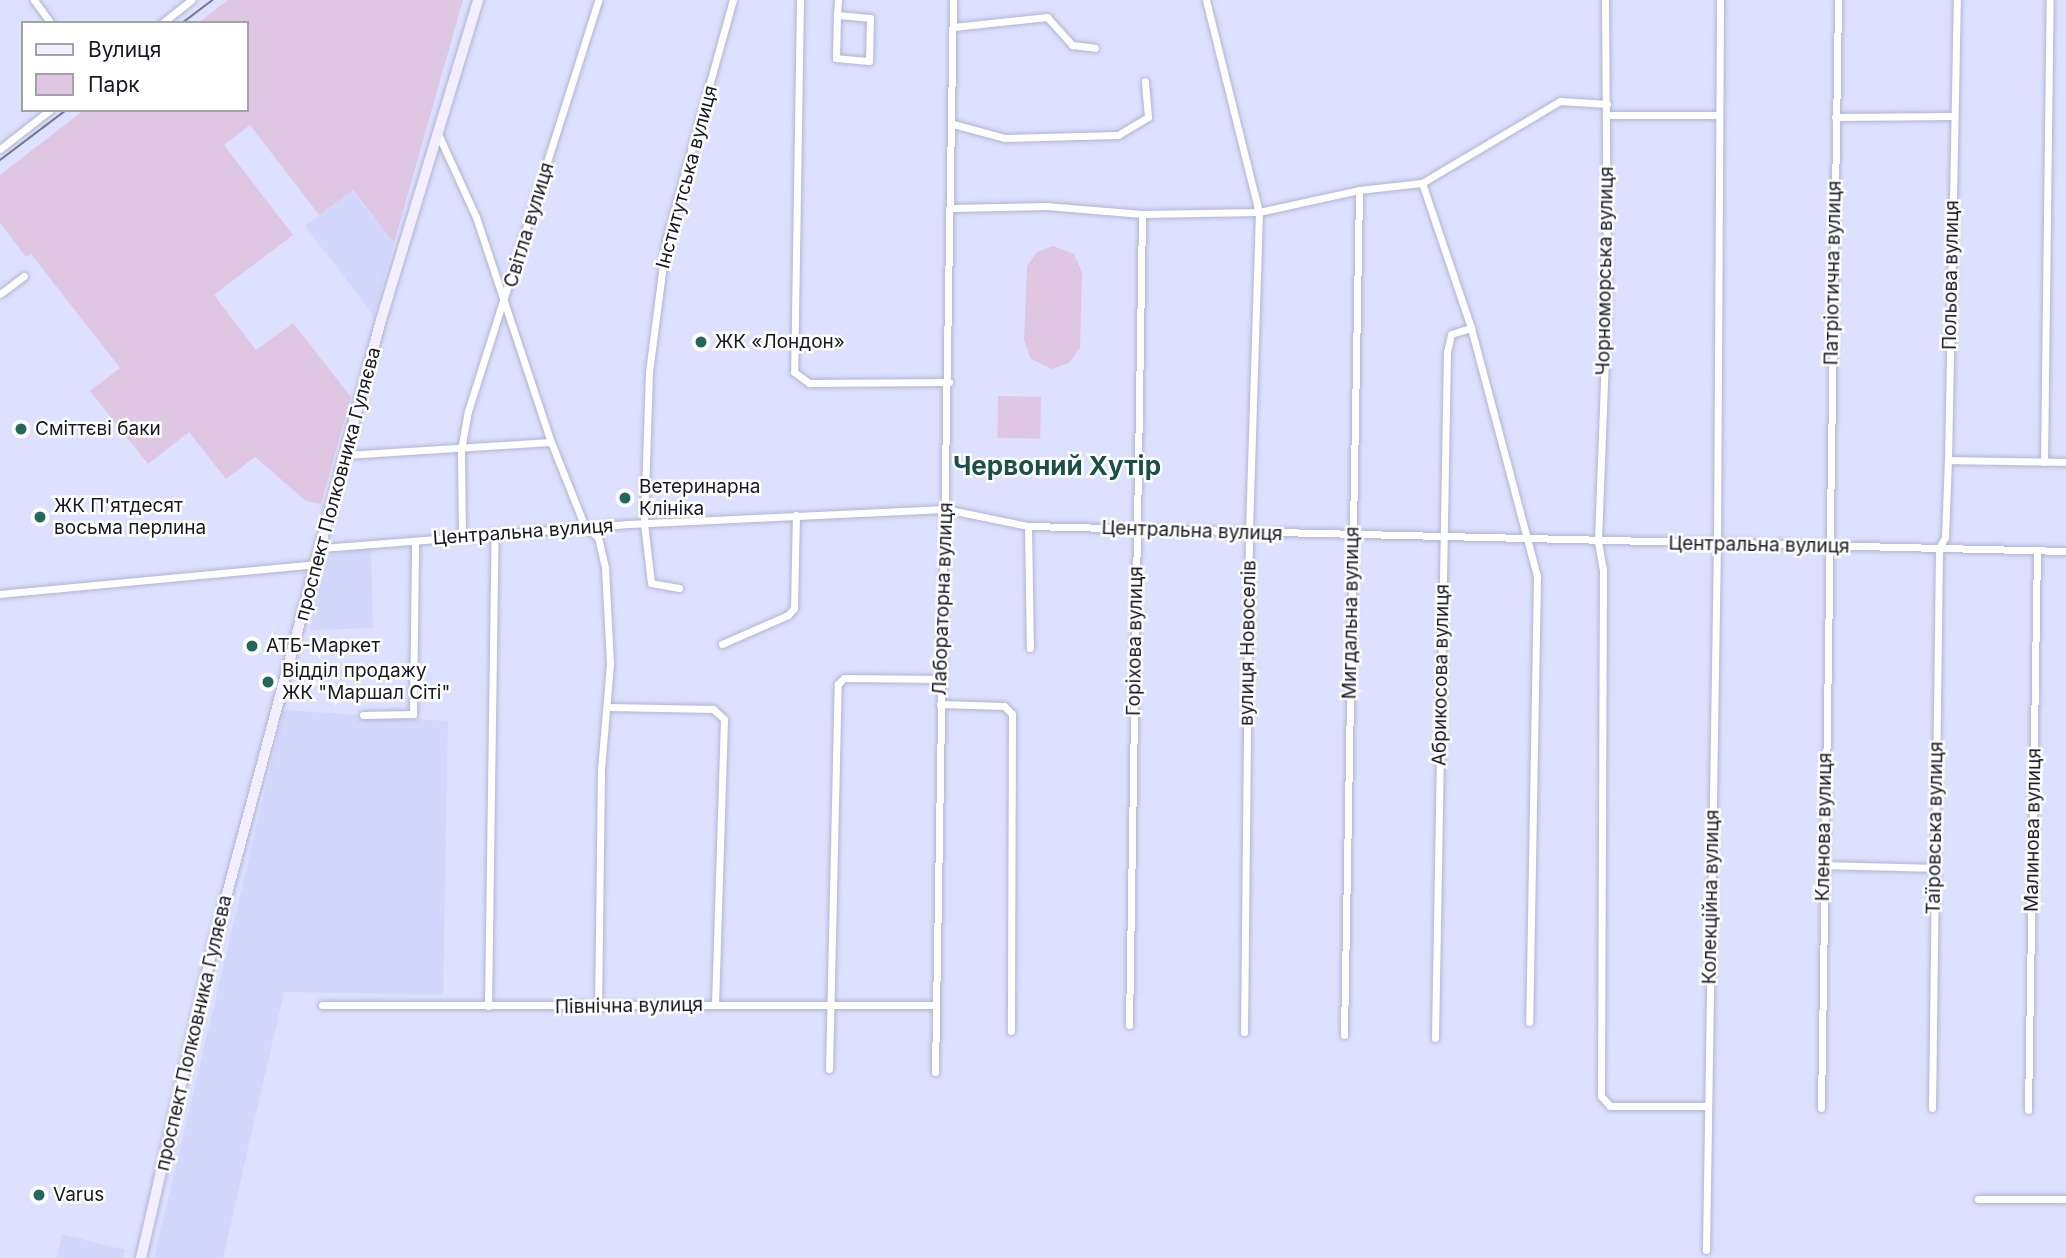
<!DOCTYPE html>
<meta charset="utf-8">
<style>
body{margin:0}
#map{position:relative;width:2066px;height:1258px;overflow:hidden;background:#dde1ff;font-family:Inter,sans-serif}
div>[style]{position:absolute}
.built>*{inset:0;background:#d3d7fc}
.green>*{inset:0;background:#dfc7e4;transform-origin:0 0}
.roads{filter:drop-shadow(0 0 2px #b1b4d1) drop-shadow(0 0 2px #b1b4d1)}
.street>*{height:7px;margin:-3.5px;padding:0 3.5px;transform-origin:3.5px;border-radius:3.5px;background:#fff}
.secondary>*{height:10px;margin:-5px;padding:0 5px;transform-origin:5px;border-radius:5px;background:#f3eefd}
.tram>*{height:2px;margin:-1px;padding:0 1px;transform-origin:1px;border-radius:1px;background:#74778b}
.dots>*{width:19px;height:19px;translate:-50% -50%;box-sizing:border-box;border:4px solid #fff;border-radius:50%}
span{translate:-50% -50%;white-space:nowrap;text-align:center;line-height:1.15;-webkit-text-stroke:5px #fff;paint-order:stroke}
.street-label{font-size:19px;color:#171823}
.poi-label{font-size:19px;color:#171823}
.left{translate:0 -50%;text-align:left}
.district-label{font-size:26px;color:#195147;font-weight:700}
.legend{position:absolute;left:21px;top:21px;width:228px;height:91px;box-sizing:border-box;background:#fff;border:2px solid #a2a3a7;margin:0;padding:9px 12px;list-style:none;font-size:21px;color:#171823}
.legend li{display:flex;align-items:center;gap:14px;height:35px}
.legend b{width:35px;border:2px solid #a2a3a7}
</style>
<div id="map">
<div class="built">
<i style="clip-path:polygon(352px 190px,394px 243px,374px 316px,305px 226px)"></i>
<i style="clip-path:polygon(371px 545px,373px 628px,310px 630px,327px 556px)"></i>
<i style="clip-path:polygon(284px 710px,448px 721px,443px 995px,284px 992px,223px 1258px,154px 1258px)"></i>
<i style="clip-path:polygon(62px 1234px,125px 1250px,123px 1258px,57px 1258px)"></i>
</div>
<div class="green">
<i style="clip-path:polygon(228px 0,463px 0,394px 243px,353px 190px,319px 215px,250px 125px,224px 145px,293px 235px,214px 295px,256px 350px,293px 323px,351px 397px,321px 504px,306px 501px,255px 457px,226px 479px,189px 432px,148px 464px,90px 391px,120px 368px,31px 254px,26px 257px,0 223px,0 175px,84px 110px,247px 110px,247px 23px,198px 23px)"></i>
<i style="clip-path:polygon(1053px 246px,1074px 254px,1082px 272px,1080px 348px,1069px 363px,1052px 369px,1031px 359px,1024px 340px,1027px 266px,1037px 252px)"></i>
<i style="left:998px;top:396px;width:43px;height:42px;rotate:1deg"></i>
</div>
<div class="roads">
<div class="street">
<i style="left:34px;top:0;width:29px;rotate:54deg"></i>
<i style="left:800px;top:0;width:372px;rotate:90.9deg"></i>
<i style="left:794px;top:372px;width:19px;rotate:36deg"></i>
<i style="left:809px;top:383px;width:140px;rotate:-0.4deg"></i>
<i style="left:1206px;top:0;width:219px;rotate:76deg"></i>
<i style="left:1259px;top:212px;width:320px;rotate:91.8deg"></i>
<i style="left:1249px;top:532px;width:500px;rotate:90.57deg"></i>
<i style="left:1605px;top:0;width:305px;rotate:89.6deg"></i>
<i style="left:1607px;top:305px;width:237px;rotate:92.2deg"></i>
<i style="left:1598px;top:542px;width:27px;rotate:80deg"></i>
<i style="left:1603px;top:569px;width:527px;rotate:90.22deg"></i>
<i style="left:1601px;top:1096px;width:13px;rotate:48deg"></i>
<i style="left:1610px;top:1106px;width:98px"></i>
<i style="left:837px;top:15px;width:33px;rotate:5deg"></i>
<i style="left:870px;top:18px;width:43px;rotate:91.3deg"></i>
<i style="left:869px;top:61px;width:33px;rotate:-175deg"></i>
<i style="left:836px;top:58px;width:43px;rotate:-88.7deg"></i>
<i style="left:837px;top:15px;width:15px;rotate:-86deg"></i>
<i style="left:162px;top:23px;width:37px;rotate:-38deg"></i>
<i style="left:953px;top:27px;width:95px;rotate:-6.1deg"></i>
<i style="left:1047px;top:17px;width:38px;rotate:48deg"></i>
<i style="left:1072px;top:45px;width:23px;rotate:7deg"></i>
<i style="left:1607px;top:115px;width:111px"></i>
<i style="left:1835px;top:117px;width:118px;rotate:-0.5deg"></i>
<i style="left:953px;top:124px;width:54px;rotate:15.1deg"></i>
<i style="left:1005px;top:138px;width:113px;rotate:-1.5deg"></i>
<i style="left:1118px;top:135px;width:35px;rotate:-31deg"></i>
<i style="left:1148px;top:117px;width:36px;rotate:-95deg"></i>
<i style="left:438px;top:134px;width:91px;rotate:65.4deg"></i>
<i style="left:476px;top:217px;width:237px;rotate:71.6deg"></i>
<i style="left:551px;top:442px;width:92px;rotate:68.2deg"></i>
<i style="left:585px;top:527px;width:16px;rotate:38deg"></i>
<i style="left:598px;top:537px;width:32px;rotate:77deg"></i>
<i style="left:605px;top:568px;width:96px;rotate:87deg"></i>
<i style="left:610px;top:664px;width:105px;rotate:94.9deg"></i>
<i style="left:601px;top:769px;width:239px;rotate:90.7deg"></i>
<i style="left:0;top:149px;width:63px;rotate:-38deg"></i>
<i style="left:1422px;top:183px;width:153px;rotate:71.3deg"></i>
<i style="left:1471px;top:328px;width:257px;rotate:75.1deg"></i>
<i style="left:1537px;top:576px;width:446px;rotate:91deg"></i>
<i style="left:953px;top:208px;width:93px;rotate:-1.2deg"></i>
<i style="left:1046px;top:206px;width:96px;rotate:4.8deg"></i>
<i style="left:1142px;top:214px;width:117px;rotate:-1deg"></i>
<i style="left:1259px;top:212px;width:102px;rotate:-12.4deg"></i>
<i style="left:1359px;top:190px;width:63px;rotate:-6.3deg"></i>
<i style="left:1422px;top:183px;width:161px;rotate:-30.7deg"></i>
<i style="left:1560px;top:101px;width:47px;rotate:3.7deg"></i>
<i style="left:0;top:294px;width:30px;rotate:-37deg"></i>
<i style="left:345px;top:455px;width:206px;rotate:-3.6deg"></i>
<i style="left:1948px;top:460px;width:118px;rotate:1deg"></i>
<i style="left:2044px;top:462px;width:462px;rotate:-89.3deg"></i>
<i style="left:1028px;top:526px;width:122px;rotate:89.1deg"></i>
<i style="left:462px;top:536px;width:86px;rotate:-90.7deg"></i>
<i style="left:461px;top:450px;width:40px;rotate:-80deg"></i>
<i style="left:468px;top:411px;width:431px;rotate:-72.4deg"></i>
<i style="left:322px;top:548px;width:307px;rotate:-4.5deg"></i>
<i style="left:628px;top:524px;width:317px;rotate:-2.7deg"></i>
<i style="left:945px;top:509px;width:85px;rotate:11.6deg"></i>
<i style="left:1028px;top:526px;width:1038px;rotate:1.38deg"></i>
<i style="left:679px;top:588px;width:28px;rotate:-170deg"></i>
<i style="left:651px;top:583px;width:60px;rotate:-96.7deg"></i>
<i style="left:644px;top:523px;width:151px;rotate:-88.1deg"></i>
<i style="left:649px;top:372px;width:132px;rotate:-82.6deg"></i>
<i style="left:666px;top:241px;width:250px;rotate:-74.5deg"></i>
<i style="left:0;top:594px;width:318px;rotate:-5.4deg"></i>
<i style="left:722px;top:644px;width:72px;rotate:-23.7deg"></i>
<i style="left:788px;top:615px;width:9px;rotate:-49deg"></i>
<i style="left:794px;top:608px;width:93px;rotate:-88.8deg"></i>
<i style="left:940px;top:704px;width:64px;rotate:1.8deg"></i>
<i style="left:1004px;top:706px;width:11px;rotate:45deg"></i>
<i style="left:1012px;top:714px;width:317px;rotate:90.2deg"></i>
<i style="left:608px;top:707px;width:105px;rotate:1.1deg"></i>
<i style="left:713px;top:709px;width:15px;rotate:42deg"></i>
<i style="left:724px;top:719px;width:286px;rotate:91.8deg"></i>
<i style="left:363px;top:715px;width:50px;rotate:-1.1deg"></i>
<i style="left:413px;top:714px;width:173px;rotate:-89.3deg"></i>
<i style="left:1823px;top:865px;width:112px;rotate:1.5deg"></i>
<i style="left:322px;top:1005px;width:614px"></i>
<i style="left:488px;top:1006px;width:473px;rotate:-89.2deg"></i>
<i style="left:1129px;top:1025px;width:811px;rotate:-89.08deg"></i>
<i style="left:1344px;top:1035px;width:845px;rotate:-88.98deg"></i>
<i style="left:1435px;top:1038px;width:686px;rotate:-89deg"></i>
<i style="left:1447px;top:352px;width:18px;rotate:-77deg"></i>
<i style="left:1451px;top:334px;width:21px;rotate:-17deg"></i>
<i style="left:829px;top:1069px;width:385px;rotate:-88.7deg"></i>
<i style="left:838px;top:684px;width:8px;rotate:-45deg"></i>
<i style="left:844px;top:678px;width:96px;rotate:0.6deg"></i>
<i style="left:935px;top:1072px;width:1072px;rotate:-89.04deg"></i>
<i style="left:1821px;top:1108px;width:1108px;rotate:-89.12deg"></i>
<i style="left:1932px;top:1108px;width:560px;rotate:-89.28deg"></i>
<i style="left:1939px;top:548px;width:13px;rotate:-61deg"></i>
<i style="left:1945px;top:537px;width:77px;rotate:-87.8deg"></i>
<i style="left:1948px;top:460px;width:460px;rotate:-88.9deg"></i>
<i style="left:2028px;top:1110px;width:560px;rotate:-89.08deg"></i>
<i style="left:1978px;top:1199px;width:88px"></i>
<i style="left:1706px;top:1250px;width:706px;rotate:-89.11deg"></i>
<i style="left:1717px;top:544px;width:544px;rotate:-89.68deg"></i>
</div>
<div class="secondary">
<i style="left:141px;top:1258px;width:320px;rotate:-77deg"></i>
<i style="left:213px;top:946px;width:648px;rotate:-74.98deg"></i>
<i style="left:381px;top:320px;width:334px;rotate:-73.1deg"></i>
</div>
</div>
<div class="tram">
<i style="left:182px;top:23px;width:38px;rotate:-37deg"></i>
<i style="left:0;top:160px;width:83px;rotate:-37.1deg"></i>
</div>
<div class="dots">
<i style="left:701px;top:342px;background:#22685c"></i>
<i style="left:21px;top:429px;background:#22685c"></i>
<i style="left:625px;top:498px;background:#22685c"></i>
<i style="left:40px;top:517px;background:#22685c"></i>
<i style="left:252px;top:646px;background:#22685c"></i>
<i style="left:268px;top:682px;background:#22685c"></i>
<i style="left:39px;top:1195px;background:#22685c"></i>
</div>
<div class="street-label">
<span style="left:687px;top:177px;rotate:-75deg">Інститутська вулиця</span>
<span style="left:529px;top:225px;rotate:-73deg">Світла вулиця</span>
<span style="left:1605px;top:271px;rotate:-89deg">Чорноморська вулиця</span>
<span style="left:1833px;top:273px;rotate:-89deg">Патріотична вулиця</span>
<span style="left:1951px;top:275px;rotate:-89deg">Польова вулиця</span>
<span style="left:338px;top:484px;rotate:-75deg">проспект Полковника Гуляєва</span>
<span style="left:1192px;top:531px;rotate:2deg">Центральна вулиця</span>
<span style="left:523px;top:532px;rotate:-4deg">Центральна вулиця</span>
<span style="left:1759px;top:545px;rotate:1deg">Центральна вулиця</span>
<span style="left:943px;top:599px;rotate:-88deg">Лабораторна вулиця</span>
<span style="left:1351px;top:613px;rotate:-89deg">Мигдальна вулиця</span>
<span style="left:1135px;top:641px;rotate:-89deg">Горіхова вулиця</span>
<span style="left:1248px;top:643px;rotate:-89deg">вулиця Новоселів</span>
<span style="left:1441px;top:675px;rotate:-89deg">Абрикосова вулиця</span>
<span style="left:1824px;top:827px;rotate:-89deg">Кленова вулиця</span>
<span style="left:1935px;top:828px;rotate:-89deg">Таїровська вулиця</span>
<span style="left:2033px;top:830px;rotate:-89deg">Малинова вулиця</span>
<span style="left:1711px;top:897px;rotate:-89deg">Колекційна вулиця</span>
<span style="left:629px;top:1006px;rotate:-1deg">Північна вулиця</span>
<span style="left:194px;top:1033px;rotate:-77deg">проспект Полковника Гуляєва</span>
</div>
<div class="poi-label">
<span class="left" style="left:715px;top:342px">ЖК «Лондон»</span>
<span class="left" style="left:35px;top:429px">Сміттєві баки</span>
<span class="left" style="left:639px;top:498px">Ветеринарна<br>Клініка</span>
<span class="left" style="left:54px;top:517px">ЖК П'ятдесят<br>восьма перлина</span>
<span class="left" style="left:266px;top:646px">АТБ-Маркет</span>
<span class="left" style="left:282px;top:682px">Відділ продажу<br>ЖК "Маршал Сіті"</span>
<span class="left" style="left:53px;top:1195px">Varus</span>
</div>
<div class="district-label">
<span style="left:1057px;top:466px">Червоний Хутір</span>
</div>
<ul class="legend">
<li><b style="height:9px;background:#f3eefd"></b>Вулиця</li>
<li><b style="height:19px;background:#dfc7e4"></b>Парк</li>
</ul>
</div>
